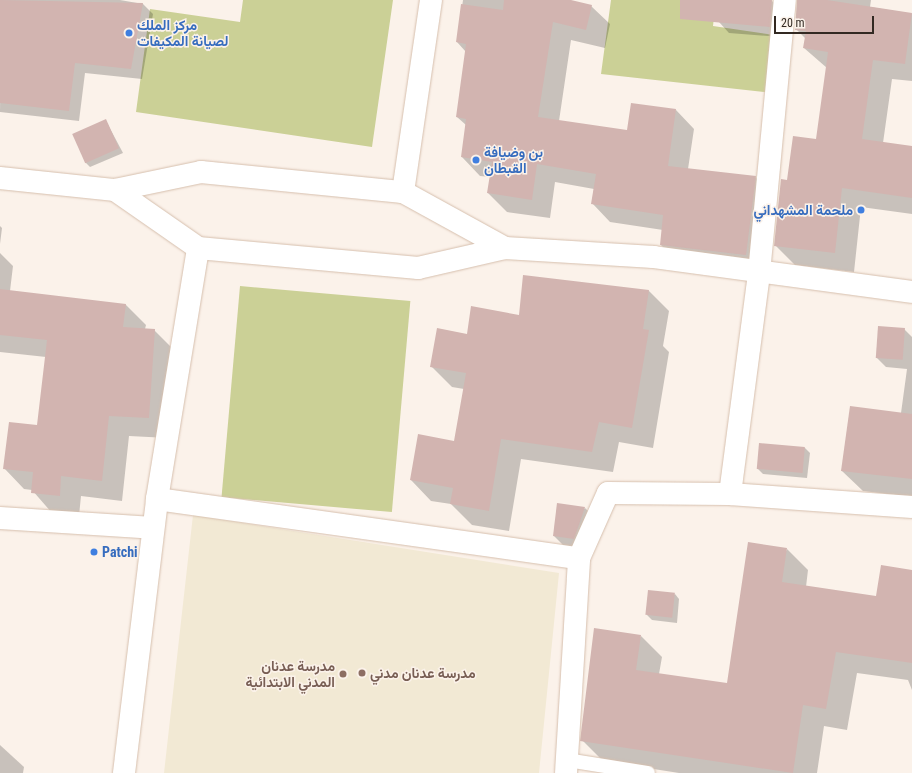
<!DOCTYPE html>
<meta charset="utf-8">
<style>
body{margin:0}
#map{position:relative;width:912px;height:773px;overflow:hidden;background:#fbf2ea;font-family:"Roboto Condensed",Vazirmatn,sans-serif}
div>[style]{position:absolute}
.education>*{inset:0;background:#f2e9d4}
.green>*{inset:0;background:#cbd096;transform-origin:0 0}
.shadow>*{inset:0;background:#0003}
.building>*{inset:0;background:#d2b4b0;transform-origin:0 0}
.roads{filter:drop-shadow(0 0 1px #d6bfad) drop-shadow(0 0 1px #d6bfad)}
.lane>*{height:14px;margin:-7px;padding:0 7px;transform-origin:7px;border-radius:7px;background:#fff}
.street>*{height:22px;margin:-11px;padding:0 11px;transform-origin:11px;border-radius:11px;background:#fff}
.dots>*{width:11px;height:11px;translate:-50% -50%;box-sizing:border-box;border:2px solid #fbf2ea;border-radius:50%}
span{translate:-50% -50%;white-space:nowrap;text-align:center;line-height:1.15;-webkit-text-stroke:3px #fbf2ea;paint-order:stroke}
.shop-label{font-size:14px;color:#366cbe;font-weight:700}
.left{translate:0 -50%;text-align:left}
.right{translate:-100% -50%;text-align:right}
.education-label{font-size:14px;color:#785e54;font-weight:700}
.scale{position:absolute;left:774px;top:16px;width:100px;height:18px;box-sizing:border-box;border:2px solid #322922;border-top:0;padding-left:5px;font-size:12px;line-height:14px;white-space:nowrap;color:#322922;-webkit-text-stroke:3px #fbf2ea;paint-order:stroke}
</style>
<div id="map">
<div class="education">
<i style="clip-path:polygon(193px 515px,559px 573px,539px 773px,164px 773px)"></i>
</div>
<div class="green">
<i style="clip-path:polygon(243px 0,393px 0,372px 147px,136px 112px,150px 9px,240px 22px)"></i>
<i style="clip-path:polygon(611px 0,716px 0,713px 26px,781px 36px,774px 93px,601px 74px)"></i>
<i style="left:240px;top:286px;width:171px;height:212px;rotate:5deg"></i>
</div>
<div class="shadow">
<i style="clip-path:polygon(1px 0,120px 0,143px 4px,153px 14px,142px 79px,85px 73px,79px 121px,0 112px)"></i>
<i style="clip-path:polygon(463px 0,566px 0,591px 6px,610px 24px,605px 48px,571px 40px,559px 121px,628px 131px,676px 110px,694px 129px,688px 169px,755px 177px,774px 195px,764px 273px,679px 263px,661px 245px,663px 230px,610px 222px,592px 203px,594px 189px,555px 182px,550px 218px,507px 212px,488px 193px,491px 177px,480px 176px,462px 157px,466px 125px,457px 117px,466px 52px,457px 42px)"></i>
<i style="clip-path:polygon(722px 0,772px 1px,782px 11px,780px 37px,729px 33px,719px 22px)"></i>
<i style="clip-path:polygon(803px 0,871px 0,870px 7px,912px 14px,912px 81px,892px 79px,883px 143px,912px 147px,912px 214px,861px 207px,854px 272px,795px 265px,775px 245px,788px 181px,817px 140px,827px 68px,804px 48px,806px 39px,796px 29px)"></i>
<i style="clip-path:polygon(106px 121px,123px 153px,90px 167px,85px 162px)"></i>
<i style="clip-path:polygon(0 226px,2px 228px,0 244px)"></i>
<i style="clip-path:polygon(0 253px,13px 266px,10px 291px,126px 305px,146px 325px,145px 329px,154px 330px,174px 350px,168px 438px,129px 436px,122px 501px,81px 496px,79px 516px,52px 513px,32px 490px,24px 489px,4px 468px,38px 426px,46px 357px,0 352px)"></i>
<i style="clip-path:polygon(649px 291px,669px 311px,663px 346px,669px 352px,653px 448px,619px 442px,613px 472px,521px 459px,509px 531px,472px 525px,451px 504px,431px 501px,411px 480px,455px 442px,464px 389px,452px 387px,431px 366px,468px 335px,520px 316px)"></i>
<i style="clip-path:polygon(904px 329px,912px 337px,912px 497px,863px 491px,842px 471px,901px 413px,907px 369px,886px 367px,876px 357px)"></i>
<i style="clip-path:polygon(760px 444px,805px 448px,810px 453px,807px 478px,763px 474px,758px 469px)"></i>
<i style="clip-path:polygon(585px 508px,595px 518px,584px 548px,564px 546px,554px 536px)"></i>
<i style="clip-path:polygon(787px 549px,808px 570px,806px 587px,877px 597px,912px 571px,912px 690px,908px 680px,857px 673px,847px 730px,824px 726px,817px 773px,679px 773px,603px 761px,582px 740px,641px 636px,662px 657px,659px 674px,728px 685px)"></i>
<i style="clip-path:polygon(675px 594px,679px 599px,677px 623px,652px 620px,647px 615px)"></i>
<i style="clip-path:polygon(0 745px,24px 767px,23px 773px,0 773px)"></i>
</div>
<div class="building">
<i style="clip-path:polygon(0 0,143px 3px,131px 69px,75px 63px,69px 111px,0 103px)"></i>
<i style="clip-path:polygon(504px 0,571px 0,592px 5px,586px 30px,553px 22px,538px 117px,627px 130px,631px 103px,676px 109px,668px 166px,756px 176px,746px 255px,660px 245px,663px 215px,591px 204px,596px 174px,537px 164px,532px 200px,487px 193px,492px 162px,461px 157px,466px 119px,456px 117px,466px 44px,456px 42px,461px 4px,503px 10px)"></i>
<i style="clip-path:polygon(680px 0,772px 0,770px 27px,680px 19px)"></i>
<i style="clip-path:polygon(797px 0,827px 0,912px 13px,905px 64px,873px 60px,862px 139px,912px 146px,912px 198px,842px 188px,835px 253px,774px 246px,781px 179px,787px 180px,793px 136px,816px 139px,828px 52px,803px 48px,806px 31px,795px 30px)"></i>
<i style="left:106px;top:119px;width:32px;height:37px;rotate:66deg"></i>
<i style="clip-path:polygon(523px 275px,649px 290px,643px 329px,649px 330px,632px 428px,599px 422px,592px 452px,501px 439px,489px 511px,450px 504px,453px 488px,410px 480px,418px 434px,454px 441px,466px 373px,430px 367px,437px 328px,467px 334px,471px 306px,519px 315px)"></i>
<i style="clip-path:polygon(0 289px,126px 304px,123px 327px,155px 329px,149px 418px,109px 416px,102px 481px,61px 476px,60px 496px,31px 493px,33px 472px,3px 469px,9px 422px,37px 425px,47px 340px,0 335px)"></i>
<i style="left:878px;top:326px;width:27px;height:32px;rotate:4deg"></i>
<i style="clip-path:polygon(850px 406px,912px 414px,912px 479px,841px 471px)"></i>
<i style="left:759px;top:443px;width:46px;height:26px;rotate:5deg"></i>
<i style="clip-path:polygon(557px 503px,585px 507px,574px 539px,553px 536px)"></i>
<i style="clip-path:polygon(748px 542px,787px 548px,782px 582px,876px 596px,881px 565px,912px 570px,912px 663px,836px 652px,826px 709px,803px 705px,793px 773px,580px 741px,594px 628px,641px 635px,636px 670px,727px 683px)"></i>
<i style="left:648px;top:590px;width:27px;height:25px;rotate:6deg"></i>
</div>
<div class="roads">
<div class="lane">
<i style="left:567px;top:760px;width:82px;rotate:9.1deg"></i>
</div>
<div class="street">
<i style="left:0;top:178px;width:116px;rotate:6deg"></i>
<i style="left:115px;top:190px;width:88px;rotate:-11.8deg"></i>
<i style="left:201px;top:172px;width:203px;rotate:5.7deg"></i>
<i style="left:403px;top:192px;width:116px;rotate:28.8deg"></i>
<i style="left:115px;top:190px;width:101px;rotate:34.9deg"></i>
<i style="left:198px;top:248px;width:221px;rotate:5.2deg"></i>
<i style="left:418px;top:268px;width:89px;rotate:-12.9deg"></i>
<i style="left:505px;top:248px;width:149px;rotate:3.5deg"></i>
<i style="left:654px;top:257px;width:260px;rotate:7.7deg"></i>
<i style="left:403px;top:192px;width:194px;rotate:-81.7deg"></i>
<i style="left:730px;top:494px;width:182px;rotate:4.1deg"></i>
<i style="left:157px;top:499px;width:426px;rotate:8deg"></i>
<i style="left:579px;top:558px;width:71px;rotate:-66deg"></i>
<i style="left:608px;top:493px;width:122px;rotate:0.5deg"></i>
<i style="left:730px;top:494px;width:223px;rotate:-82.5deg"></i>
<i style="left:759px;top:273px;width:274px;rotate:-84.6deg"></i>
<i style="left:0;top:518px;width:153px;rotate:3.7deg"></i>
<i style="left:124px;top:773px;width:276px;rotate:-83.1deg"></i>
<i style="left:157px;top:499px;width:254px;rotate:-80.7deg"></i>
<i style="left:566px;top:773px;width:215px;rotate:-86.5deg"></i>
</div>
</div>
<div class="dots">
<i style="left:129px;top:33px;background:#3f7fe0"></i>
<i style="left:476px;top:160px;background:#3f7fe0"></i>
<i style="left:861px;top:210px;background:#3f7fe0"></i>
<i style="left:94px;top:552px;background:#3f7fe0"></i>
<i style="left:362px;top:673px;background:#8d6e63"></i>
<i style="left:343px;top:674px;background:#8d6e63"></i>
</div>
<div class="shop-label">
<span class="left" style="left:137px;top:33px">مركز الملك<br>لصيانة المكيفات</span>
<span class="left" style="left:484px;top:160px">بن وضيافة<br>القبطان</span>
<span class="right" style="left:853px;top:210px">ملحمة المشهداني</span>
<span class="left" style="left:102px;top:552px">Patchi</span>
</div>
<div class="education-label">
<span class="right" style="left:335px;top:674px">مدرسة عدنان<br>المدني الابتدائية</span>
<span class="left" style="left:370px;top:673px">مدرسة عدنان مدني</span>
</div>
<div class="scale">20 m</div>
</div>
